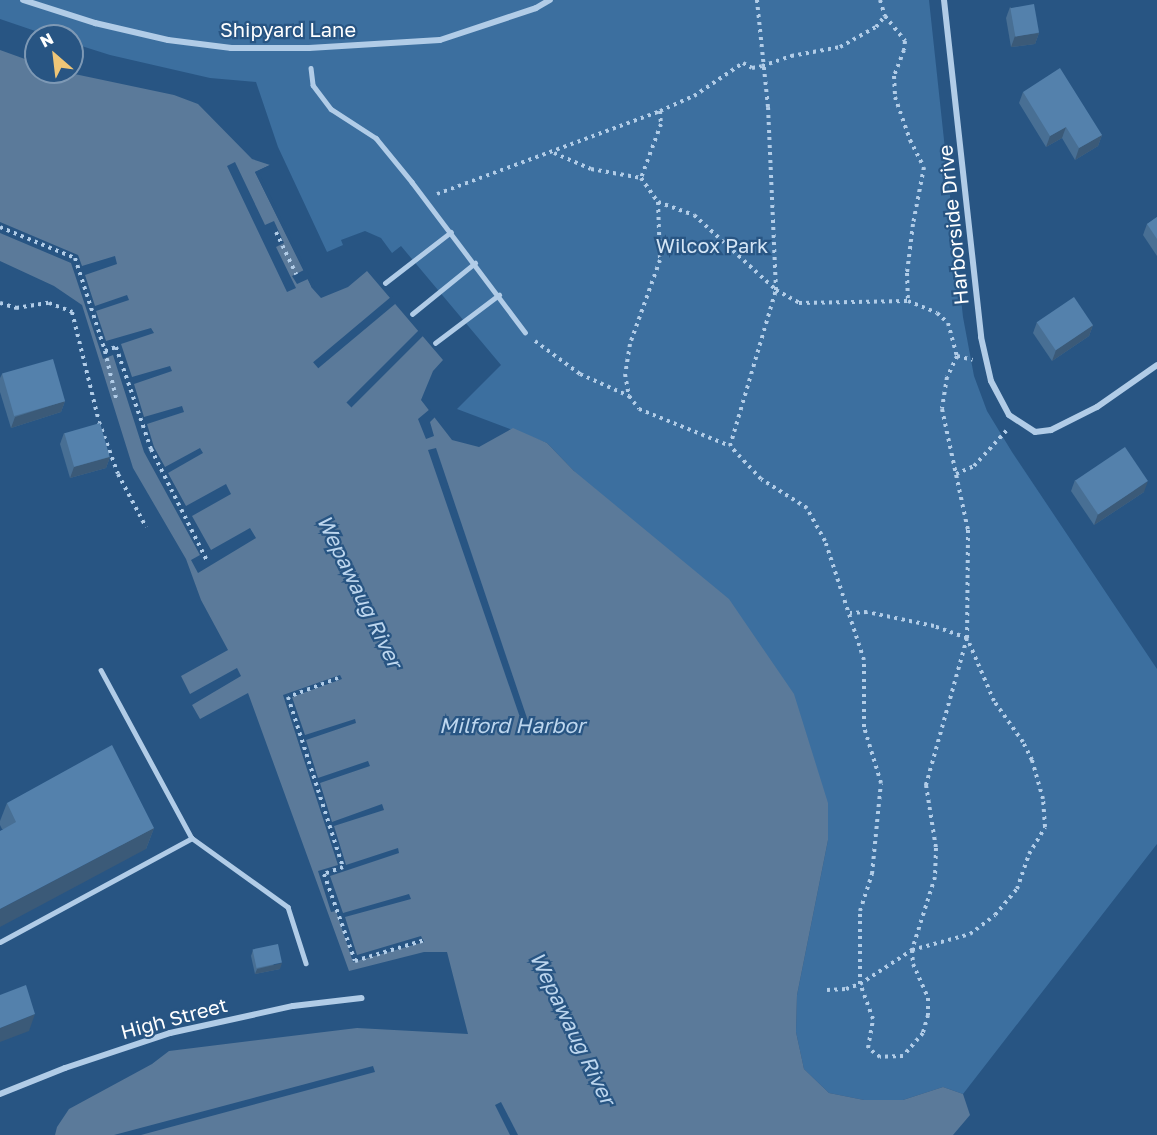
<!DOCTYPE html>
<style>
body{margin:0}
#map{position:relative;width:1157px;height:1135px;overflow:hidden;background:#285583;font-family:"Golos Text",sans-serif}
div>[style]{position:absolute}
.green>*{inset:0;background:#3c6f9f}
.water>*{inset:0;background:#5b7a9a}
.pier>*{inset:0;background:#285583;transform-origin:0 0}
.path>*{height:4px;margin-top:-2px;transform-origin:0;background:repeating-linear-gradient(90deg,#b1cce7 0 3px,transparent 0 7.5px)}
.service>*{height:4.5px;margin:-2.25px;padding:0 2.25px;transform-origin:2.25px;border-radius:2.25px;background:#b1cce7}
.minor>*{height:6px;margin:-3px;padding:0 3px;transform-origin:3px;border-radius:3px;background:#b1cce7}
.wall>*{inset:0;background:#486f94}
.shaded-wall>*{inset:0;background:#3b5a78}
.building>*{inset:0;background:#5481ac;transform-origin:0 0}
span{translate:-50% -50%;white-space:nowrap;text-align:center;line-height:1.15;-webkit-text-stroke:4.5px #285583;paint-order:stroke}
.street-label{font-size:20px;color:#fff}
.park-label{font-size:20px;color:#d4e5f5}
.water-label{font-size:21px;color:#bdd6ee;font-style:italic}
.north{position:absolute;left:24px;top:24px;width:60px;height:60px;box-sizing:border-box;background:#285583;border:2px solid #7e99b5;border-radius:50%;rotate:332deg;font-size:16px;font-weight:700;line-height:24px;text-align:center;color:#fff}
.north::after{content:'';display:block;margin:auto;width:21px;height:27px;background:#efc677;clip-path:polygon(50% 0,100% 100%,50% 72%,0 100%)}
</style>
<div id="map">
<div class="green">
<i style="clip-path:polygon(0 0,929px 0,963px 317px,974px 376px,987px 411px,1012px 452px,1157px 669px,1157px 844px,963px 1094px,943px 1087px,903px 1100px,864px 1100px,829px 1093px,804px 1069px,796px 1032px,797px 995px,828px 840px,574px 471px,547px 443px,457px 409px,501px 365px,401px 246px,392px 253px,381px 238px,365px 231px,341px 240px,343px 245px,327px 252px,278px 147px,256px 82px,210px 78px,110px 55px,72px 43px,72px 36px,50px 36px,0 19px)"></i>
</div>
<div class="water">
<i style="clip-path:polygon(0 50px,36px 63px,36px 72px,65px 72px,174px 95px,198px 104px,252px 159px,270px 165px,255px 172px,312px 288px,321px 298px,348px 287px,367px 271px,443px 360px,433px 371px,421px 400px,452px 440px,479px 447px,513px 428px,547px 443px,574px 471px,729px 599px,794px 694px,828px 803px,828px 840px,797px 995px,796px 1032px,804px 1069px,829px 1093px,864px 1100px,903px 1100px,943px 1087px,963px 1094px,970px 1115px,953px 1135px,55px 1135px,57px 1127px,69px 1109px,152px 1064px,169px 1051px,357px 1028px,468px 1034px,447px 952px,424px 952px,349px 971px,248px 693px,200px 719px,192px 705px,241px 676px,237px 668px,190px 694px,181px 676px,228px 650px,201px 600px,186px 559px,133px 468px,82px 305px,54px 286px,0 261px)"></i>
</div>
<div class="pier">
<i style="clip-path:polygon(235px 162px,265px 225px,274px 221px,284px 243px,276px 247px,296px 288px,287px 292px,227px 166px)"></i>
<i style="clip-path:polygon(270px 165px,271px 167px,259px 173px,315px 287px,312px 288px,308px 279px,297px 284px,292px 276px,304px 270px,255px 172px)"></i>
<i style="clip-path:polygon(0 222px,78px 255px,82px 266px,115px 256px,117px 264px,85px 275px,95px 306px,127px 295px,129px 300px,96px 311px,106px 341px,151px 328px,154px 333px,121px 344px,132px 377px,170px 366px,172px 371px,134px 384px,144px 417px,182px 406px,184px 412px,147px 424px,154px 447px,165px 467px,200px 448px,203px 453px,168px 473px,186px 506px,226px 484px,231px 494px,192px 516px,211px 550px,250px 528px,256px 538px,198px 573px,191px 560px,200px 555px,144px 452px,113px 355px,103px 359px,71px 263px,0 233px)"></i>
<i style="left:392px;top:296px;width:8px;height:103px;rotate:50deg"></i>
<i style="left:420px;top:329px;width:7px;height:104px;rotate:45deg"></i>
<i style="clip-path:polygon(430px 409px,435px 417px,430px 422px,434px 436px,426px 439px,418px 419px)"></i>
<i style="clip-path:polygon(436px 448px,531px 730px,525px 732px,428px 450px)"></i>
<i style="clip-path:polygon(340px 675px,342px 679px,292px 697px,305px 735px,355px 719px,356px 723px,306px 740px,318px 778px,368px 761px,370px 766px,320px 783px,332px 822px,382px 804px,384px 810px,334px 826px,346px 865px,398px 848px,399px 853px,330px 876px,343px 913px,409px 894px,411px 899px,345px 917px,357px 955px,421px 936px,424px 942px,353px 962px,336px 911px,331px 912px,318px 871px,338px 865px,283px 695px)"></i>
<i style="clip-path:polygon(373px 1066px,375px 1072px,141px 1135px,114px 1135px)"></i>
<i style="clip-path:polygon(501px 1102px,518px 1135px,510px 1135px,495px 1105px)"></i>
</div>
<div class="path">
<i style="left:880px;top:0;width:17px;rotate:73deg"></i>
<i style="left:885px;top:16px;width:32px;rotate:51deg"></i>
<i style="left:905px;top:41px;width:9px;rotate:96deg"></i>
<i style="left:904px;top:50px;width:28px;rotate:111deg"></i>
<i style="left:894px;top:76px;width:21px;rotate:87deg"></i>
<i style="left:895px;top:97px;width:46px;rotate:70.8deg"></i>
<i style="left:910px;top:140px;width:30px;rotate:63deg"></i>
<i style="left:924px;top:167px;width:58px;rotate:100.9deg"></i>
<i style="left:913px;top:224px;width:49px;rotate:97deg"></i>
<i style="left:907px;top:273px;width:28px;rotate:88deg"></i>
<i style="left:660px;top:111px;width:37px;rotate:-24deg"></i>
<i style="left:694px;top:96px;width:59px;rotate:-34deg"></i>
<i style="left:743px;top:63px;width:10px;rotate:29deg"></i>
<i style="left:752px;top:68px;width:10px;rotate:-11deg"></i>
<i style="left:762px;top:66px;width:31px;rotate:-19deg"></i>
<i style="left:791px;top:56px;width:50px;rotate:-10.4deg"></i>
<i style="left:840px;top:47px;width:41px;rotate:-29.1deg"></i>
<i style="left:876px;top:27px;width:14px;rotate:-51deg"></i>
<i style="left:554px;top:153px;width:40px;rotate:23.4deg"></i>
<i style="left:591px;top:169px;width:51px;rotate:10.2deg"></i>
<i style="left:437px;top:194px;width:238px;rotate:-20.4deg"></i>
<i style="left:660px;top:111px;width:13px;rotate:86deg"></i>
<i style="left:661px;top:124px;width:58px;rotate:110.3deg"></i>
<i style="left:641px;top:178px;width:29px;rotate:55deg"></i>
<i style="left:658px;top:202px;width:38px;rotate:20deg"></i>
<i style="left:694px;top:215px;width:111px;rotate:42.4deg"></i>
<i style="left:776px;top:290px;width:26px;rotate:29deg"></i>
<i style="left:799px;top:303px;width:109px;rotate:-1.1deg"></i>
<i style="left:908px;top:301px;width:31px;rotate:22deg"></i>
<i style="left:937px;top:313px;width:15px;rotate:42deg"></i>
<i style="left:948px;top:323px;width:34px;rotate:75deg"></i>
<i style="left:957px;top:356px;width:23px;rotate:115deg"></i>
<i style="left:947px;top:377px;width:32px;rotate:99deg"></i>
<i style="left:942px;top:409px;width:124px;rotate:77.9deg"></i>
<i style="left:968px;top:530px;width:108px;rotate:90.5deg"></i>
<i style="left:967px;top:638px;width:153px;rotate:105.6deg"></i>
<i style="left:926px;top:785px;width:64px;rotate:81deg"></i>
<i style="left:936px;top:848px;width:29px;rotate:92deg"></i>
<i style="left:935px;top:877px;width:77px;rotate:107.5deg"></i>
<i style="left:912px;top:950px;width:14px;rotate:86deg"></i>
<i style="left:913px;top:964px;width:37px;rotate:66deg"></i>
<i style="left:928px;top:998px;width:17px;rotate:90deg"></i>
<i style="left:928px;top:1015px;width:19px;rotate:106deg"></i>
<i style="left:923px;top:1033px;width:30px;rotate:131deg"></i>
<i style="left:903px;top:1056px;width:23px;rotate:178deg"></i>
<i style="left:880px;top:1057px;width:15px;rotate:-143deg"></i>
<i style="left:868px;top:1048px;width:29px;rotate:-80deg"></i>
<i style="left:873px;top:1019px;width:37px;rotate:-110deg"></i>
<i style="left:860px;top:984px;width:73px;rotate:-90deg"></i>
<i style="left:860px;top:911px;width:39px;rotate:-72deg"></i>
<i style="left:872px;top:874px;width:91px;rotate:-84.4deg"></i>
<i style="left:881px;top:783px;width:59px;rotate:-106.9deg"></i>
<i style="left:864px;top:727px;width:67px;rotate:-90deg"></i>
<i style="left:864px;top:660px;width:125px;rotate:-108.1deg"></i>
<i style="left:825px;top:541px;width:38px;rotate:-119deg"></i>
<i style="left:807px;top:508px;width:54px;rotate:-147.8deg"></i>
<i style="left:761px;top:479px;width:45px;rotate:-133.2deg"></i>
<i style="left:730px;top:446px;width:163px;rotate:-73.6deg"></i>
<i style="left:776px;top:290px;width:183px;rotate:-92.5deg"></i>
<i style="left:768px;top:107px;width:108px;rotate:-95.9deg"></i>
<i style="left:658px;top:202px;width:58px;rotate:88deg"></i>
<i style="left:660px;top:260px;width:89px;rotate:109.7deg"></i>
<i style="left:630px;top:344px;width:30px;rotate:99deg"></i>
<i style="left:625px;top:374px;width:22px;rotate:80deg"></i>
<i style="left:629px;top:396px;width:16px;rotate:52deg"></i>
<i style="left:639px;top:409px;width:98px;rotate:22.1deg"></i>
<i style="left:0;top:227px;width:81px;rotate:22.5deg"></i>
<i style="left:75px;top:258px;width:98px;rotate:72.1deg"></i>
<i style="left:105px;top:351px;width:12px;rotate:-20deg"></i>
<i style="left:116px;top:347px;width:108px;rotate:71.1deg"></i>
<i style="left:151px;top:449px;width:125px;rotate:63.4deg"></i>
<i style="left:276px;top:232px;width:47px;rotate:64.5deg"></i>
<i style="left:0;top:303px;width:17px;rotate:17deg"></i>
<i style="left:16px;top:308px;width:33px;rotate:-9deg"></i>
<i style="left:49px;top:303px;width:25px;rotate:21deg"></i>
<i style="left:72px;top:312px;width:113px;rotate:76.2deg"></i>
<i style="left:99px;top:422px;width:55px;rotate:69.9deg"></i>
<i style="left:118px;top:474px;width:60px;rotate:62.2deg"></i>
<i style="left:535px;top:341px;width:56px;rotate:36.3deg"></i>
<i style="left:580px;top:374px;width:54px;rotate:24.2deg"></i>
<i style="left:105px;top:351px;width:52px;rotate:76.8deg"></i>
<i style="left:957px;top:356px;width:16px;rotate:14deg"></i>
<i style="left:956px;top:474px;width:20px;rotate:-24deg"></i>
<i style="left:974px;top:466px;width:49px;rotate:-47.5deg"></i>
<i style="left:338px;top:678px;width:53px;rotate:159.2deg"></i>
<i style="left:288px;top:697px;width:179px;rotate:72.1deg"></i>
<i style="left:343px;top:867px;width:20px;rotate:160deg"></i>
<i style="left:324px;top:874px;width:92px;rotate:70.4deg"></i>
<i style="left:355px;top:961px;width:73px;rotate:-16.7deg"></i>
<i style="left:827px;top:990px;width:19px;rotate:-3deg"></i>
<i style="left:846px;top:989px;width:15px;rotate:-20deg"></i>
<i style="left:860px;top:984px;width:62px;rotate:-33.2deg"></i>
<i style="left:912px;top:950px;width:60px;rotate:-15.4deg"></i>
<i style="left:970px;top:934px;width:31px;rotate:-37deg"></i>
<i style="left:995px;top:915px;width:34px;rotate:-50deg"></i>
<i style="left:1017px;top:889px;width:37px;rotate:-71deg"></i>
<i style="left:1029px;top:854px;width:31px;rotate:-59deg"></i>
<i style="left:1045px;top:827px;width:28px;rotate:-94deg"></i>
<i style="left:1043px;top:799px;width:41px;rotate:-105.8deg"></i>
<i style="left:1032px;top:760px;width:20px;rotate:-117deg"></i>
<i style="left:1023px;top:742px;width:50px;rotate:-125.3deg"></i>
<i style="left:994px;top:701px;width:69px;rotate:-113.2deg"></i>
<i style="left:967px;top:638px;width:35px;rotate:-160deg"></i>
<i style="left:934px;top:626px;width:68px;rotate:-168.2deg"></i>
<i style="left:867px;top:612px;width:17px;rotate:177deg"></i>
</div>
<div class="service">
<i style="left:311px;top:68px;width:17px;rotate:83deg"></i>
<i style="left:313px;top:85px;width:30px;rotate:53deg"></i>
<i style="left:331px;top:109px;width:54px;rotate:32.8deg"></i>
<i style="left:376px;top:138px;width:57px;rotate:50.7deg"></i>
<i style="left:412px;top:182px;width:188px;rotate:53deg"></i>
<i style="left:385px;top:283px;width:83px;rotate:-37.7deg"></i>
<i style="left:412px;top:314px;width:81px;rotate:-39deg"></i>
<i style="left:435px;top:343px;width:80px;rotate:-36.9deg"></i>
<i style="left:101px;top:670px;width:191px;rotate:61.6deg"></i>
<i style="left:192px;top:838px;width:118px;rotate:35.7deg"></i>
<i style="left:288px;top:907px;width:59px;rotate:72.2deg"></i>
<i style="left:0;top:942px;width:218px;rotate:-28.4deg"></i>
</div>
<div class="minor">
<i style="left:23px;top:0;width:76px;rotate:17.7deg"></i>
<i style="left:95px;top:23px;width:75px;rotate:13.1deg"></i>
<i style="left:168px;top:40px;width:64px;rotate:7.2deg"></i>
<i style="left:231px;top:48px;width:78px"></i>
<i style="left:309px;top:48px;width:131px;rotate:-3.5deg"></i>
<i style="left:440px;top:40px;width:101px;rotate:-18.4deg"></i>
<i style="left:536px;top:8px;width:16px;rotate:-30deg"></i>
<i style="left:944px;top:0;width:339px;rotate:83.7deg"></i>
<i style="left:981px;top:337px;width:45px;rotate:77.2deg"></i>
<i style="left:991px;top:381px;width:38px;rotate:62deg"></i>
<i style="left:1009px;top:415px;width:31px;rotate:33deg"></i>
<i style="left:1035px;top:432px;width:16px;rotate:-7deg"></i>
<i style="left:1051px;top:430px;width:51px;rotate:-26.6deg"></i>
<i style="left:1097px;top:407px;width:73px;rotate:-35deg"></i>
<i style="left:0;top:1094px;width:70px;rotate:-21.8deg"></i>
<i style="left:65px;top:1068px;width:111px;rotate:-18.4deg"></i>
<i style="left:170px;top:1033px;width:126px;rotate:-12.4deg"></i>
<i style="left:293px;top:1006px;width:69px;rotate:-6.6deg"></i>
</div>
<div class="wall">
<i style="clip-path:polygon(1010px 7px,1039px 33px,1035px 44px,1011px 47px,1006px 18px)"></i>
<i style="clip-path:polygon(1023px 92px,1102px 135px,1098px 146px,1075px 160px,1062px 138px,1046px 147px,1019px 103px)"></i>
<i style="clip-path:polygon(1157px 217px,1157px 256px,1143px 235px,1147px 224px)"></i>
<i style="clip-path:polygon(1037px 322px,1093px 325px,1089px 336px,1052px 361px,1033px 333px)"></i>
<i style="clip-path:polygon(2px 374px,65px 401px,61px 412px,11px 428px,0 392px,0 378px)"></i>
<i style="clip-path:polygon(64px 433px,110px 457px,106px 468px,70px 478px,60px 444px)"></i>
<i style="clip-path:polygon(1075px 480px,1144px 492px,1094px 525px,1071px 491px)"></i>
<i style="clip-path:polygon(7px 803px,154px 828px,146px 849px,2px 829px,0 825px,0 821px)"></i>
<i style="clip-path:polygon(253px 950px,280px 969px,255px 974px,251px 956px)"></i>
</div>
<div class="shaded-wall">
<i style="clip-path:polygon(1039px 33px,1035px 44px,1011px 47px,1015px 36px)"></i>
<i style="clip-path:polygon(1066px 127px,1062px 138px,1046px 147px,1050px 136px)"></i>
<i style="clip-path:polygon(1102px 135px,1098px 146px,1075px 160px,1079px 148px)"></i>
<i style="clip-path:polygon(1093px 325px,1089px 336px,1052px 361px,1056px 350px)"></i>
<i style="clip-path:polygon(65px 401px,61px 412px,11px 428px,15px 417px)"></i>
<i style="clip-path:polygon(110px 457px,106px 468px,70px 478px,74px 467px)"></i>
<i style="clip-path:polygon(1148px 481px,1144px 492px,1094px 525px,1098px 514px)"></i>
<i style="clip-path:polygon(154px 828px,146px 849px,0 927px,0 909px)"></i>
<i style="clip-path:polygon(282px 963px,280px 969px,255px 974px,257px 969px)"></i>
<i style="clip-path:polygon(35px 1014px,29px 1031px,0 1042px,0 1028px)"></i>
</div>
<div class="building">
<i style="left:1034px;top:4px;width:29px;height:24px;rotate:80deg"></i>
<i style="clip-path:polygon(1060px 68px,1102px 135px,1079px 148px,1066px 127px,1050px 136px,1023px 92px)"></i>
<i style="clip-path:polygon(1157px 217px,1157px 239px,1147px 224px)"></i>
<i style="left:1074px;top:297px;width:34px;height:45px;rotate:56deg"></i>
<i style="left:53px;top:359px;width:44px;height:53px;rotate:74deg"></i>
<i style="left:100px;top:423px;width:35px;height:37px;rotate:74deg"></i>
<i style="left:1125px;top:447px;width:41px;height:60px;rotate:56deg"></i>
<i style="clip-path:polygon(112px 745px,154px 828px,0 909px,0 831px,16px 822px,7px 803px)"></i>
<i style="left:278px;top:944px;width:19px;height:26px;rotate:78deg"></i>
<i style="clip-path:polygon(26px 985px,35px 1014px,0 1028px,0 995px)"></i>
</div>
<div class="street-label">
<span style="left:288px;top:29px">Shipyard Lane</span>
<span style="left:953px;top:225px;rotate:-96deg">Harborside Drive</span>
<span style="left:174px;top:1018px;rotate:-15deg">High Street</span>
</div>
<div class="park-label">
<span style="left:712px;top:245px">Wilcox Park</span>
</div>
<div class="water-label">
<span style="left:360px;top:591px;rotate:64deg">Wepawaug River</span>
<span style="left:512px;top:725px">Milford Harbor</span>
<span style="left:573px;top:1028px;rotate:64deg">Wepawaug River</span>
</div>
<div class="north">N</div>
</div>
